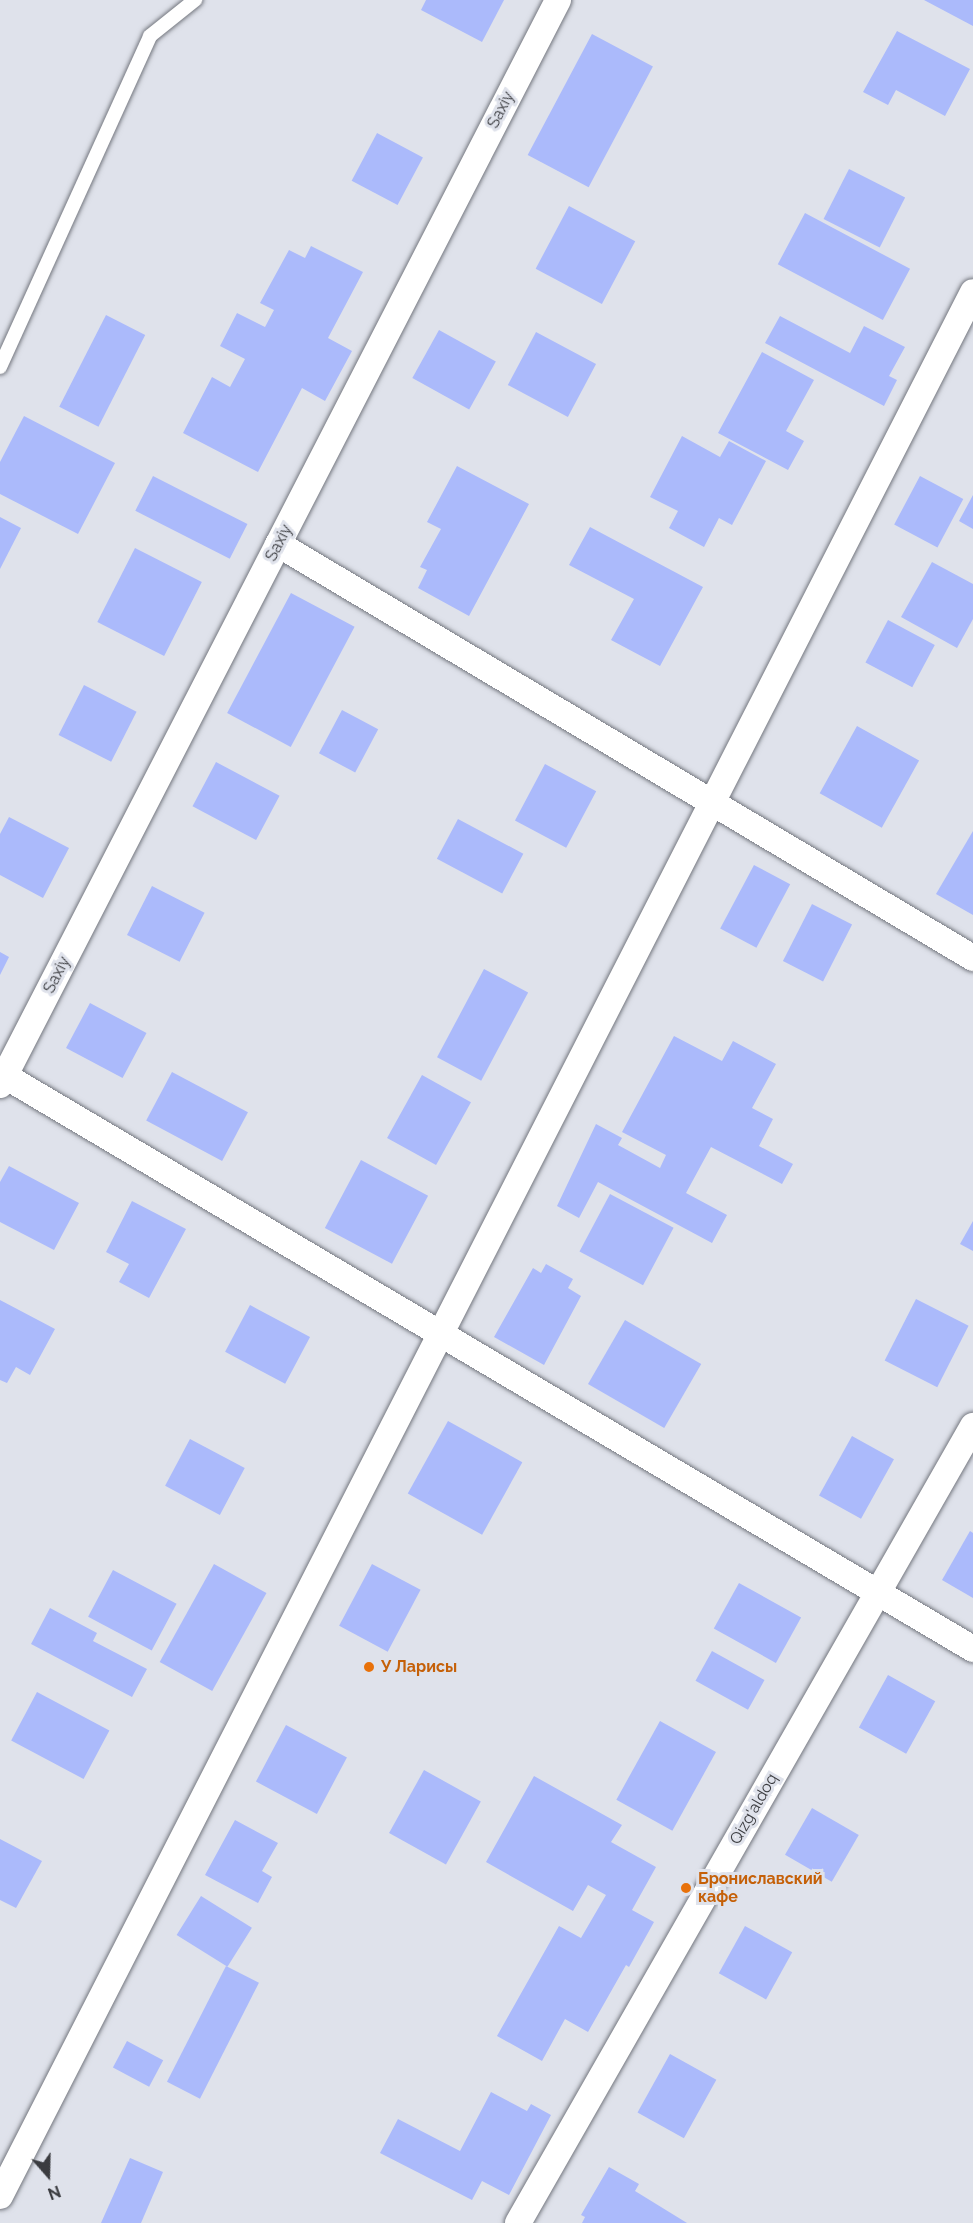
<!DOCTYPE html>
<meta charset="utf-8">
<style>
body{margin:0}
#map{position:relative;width:973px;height:2223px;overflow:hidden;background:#dfe2eb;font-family:Raleway,sans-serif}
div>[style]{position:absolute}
.building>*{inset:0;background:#abbafb;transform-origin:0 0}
.roads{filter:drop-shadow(0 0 2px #74777f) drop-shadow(0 0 2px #74777f)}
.service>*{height:14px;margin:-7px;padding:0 7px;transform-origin:7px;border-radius:7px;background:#fff}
.minor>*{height:26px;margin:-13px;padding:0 13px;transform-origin:13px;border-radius:13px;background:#fff}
.dots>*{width:16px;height:16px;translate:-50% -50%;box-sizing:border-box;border:3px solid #dfe2eb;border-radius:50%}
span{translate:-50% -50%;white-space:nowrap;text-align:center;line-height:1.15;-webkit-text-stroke:6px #dfe2eb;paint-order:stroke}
.street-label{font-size:16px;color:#3b3c40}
.food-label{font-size:16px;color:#c56008;font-weight:700}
.left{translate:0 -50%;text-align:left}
.north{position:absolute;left:18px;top:2145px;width:60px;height:60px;-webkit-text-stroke:4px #dfe2eb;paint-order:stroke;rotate:160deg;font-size:16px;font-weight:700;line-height:24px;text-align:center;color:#3b3c40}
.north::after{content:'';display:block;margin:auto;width:21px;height:27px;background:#3b3c40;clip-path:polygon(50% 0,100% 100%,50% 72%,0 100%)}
</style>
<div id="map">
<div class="building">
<i style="clip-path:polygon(426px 0,504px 0,482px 42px,421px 10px)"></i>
<i style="clip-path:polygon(924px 0,973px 0,973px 26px)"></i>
<i style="clip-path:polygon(897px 31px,970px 69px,945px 116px,896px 90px,888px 105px,863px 92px)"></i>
<i style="left:592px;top:34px;width:69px;height:137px;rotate:28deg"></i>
<i style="left:377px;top:133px;width:52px;height:54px;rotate:28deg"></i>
<i style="left:849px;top:169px;width:63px;height:56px;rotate:27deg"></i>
<i style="left:569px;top:206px;width:75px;height:71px;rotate:28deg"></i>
<i style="left:805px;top:213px;width:119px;height:58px;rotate:28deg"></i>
<i style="clip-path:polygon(311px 246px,363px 272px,328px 338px,352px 351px,325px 401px,302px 388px,258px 472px,183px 433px,212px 377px,230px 387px,245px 359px,220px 346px,237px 313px,265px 327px,274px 310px,260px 303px,289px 250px,305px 258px)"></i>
<i style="left:106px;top:315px;width:44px;height:103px;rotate:27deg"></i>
<i style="clip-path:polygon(780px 316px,850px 353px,864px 326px,905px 347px,889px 376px,897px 380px,884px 406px,765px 343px)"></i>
<i style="left:439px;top:330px;width:65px;height:55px;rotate:29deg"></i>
<i style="left:536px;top:332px;width:68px;height:60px;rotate:28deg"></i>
<i style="clip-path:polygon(762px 352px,814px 380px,786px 431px,804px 441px,788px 470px,718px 433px)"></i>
<i style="clip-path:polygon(24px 416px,115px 463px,78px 534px,0 494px,0 462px)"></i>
<i style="clip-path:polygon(682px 436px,720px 457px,729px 441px,766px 461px,732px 525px,719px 518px,704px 547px,669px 528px,678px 511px,650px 497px)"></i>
<i style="clip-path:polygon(457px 466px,529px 504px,469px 616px,418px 588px,427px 570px,420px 567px,441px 529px,427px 522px)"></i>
<i style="left:153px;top:476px;width:106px;height:39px;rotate:27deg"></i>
<i style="left:920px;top:476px;width:49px;height:55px;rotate:28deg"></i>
<i style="clip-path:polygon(973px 495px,973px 529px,959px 521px)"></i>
<i style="clip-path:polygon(0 517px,21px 528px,0 569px)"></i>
<i style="clip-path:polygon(590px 527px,703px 587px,660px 666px,611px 640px,634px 599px,569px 565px)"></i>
<i style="left:135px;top:548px;width:75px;height:83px;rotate:27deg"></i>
<i style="clip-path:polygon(932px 562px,973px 584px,973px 619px,957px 648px,901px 617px)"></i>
<i style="left:291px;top:593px;width:72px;height:136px;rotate:28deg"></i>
<i style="left:888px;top:620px;width:53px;height:48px;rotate:28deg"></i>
<i style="left:84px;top:685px;width:59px;height:56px;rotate:27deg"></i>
<i style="left:342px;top:710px;width:41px;height:49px;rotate:28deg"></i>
<i style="left:857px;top:726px;width:71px;height:77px;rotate:29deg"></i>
<i style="left:216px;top:762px;width:72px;height:50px;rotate:28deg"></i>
<i style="left:545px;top:764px;width:58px;height:64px;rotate:28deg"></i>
<i style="clip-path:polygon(9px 817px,69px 848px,43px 898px,0 875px,0 834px)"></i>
<i style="left:458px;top:819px;width:74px;height:45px;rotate:28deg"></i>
<i style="clip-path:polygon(973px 831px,973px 915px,936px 894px)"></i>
<i style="left:754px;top:865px;width:41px;height:72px;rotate:28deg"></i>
<i style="left:152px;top:886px;width:59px;height:55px;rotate:27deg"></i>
<i style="left:812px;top:904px;width:45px;height:64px;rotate:27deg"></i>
<i style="clip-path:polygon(0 952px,9px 957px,0 975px)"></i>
<i style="left:484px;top:969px;width:50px;height:100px;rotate:28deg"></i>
<i style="left:90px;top:1003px;width:64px;height:51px;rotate:28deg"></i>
<i style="clip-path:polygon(674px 1036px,722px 1061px,733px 1041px,776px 1064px,752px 1108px,773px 1119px,759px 1146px,793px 1164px,782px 1184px,711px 1147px,686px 1193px,727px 1215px,712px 1243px,598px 1182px,579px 1218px,557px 1206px,596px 1124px,622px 1138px,618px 1145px,660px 1168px,666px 1155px,622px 1132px)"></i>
<i style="left:172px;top:1072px;width:86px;height:55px;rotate:28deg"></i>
<i style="left:422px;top:1075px;width:56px;height:72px;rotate:29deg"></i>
<i style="left:361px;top:1160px;width:76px;height:77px;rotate:28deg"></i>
<i style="clip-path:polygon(9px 1166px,79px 1203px,54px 1250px,0 1222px,0 1182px)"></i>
<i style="left:610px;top:1194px;width:72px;height:65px;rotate:28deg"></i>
<i style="clip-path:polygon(132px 1201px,186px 1229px,149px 1298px,119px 1282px,129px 1264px,106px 1252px)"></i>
<i style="clip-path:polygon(973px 1221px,973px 1251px,960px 1244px)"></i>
<i style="clip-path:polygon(546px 1264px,573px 1279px,568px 1288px,581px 1296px,544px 1365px,494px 1337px,533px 1268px,541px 1273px)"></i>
<i style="left:916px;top:1299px;width:59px;height:69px;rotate:27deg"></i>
<i style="clip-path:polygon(0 1300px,55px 1329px,30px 1375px,16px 1367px,7px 1383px,0 1380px)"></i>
<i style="left:250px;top:1305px;width:68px;height:53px;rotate:28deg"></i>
<i style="left:625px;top:1320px;width:88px;height:74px;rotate:30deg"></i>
<i style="left:448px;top:1421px;width:85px;height:83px;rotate:29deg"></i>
<i style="left:852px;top:1436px;width:48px;height:68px;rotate:29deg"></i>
<i style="left:190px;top:1439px;width:62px;height:53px;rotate:28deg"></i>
<i style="clip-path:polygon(970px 1531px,973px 1533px,973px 1598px,942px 1580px)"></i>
<i style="left:214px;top:1564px;width:60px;height:112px;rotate:29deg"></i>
<i style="left:372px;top:1564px;width:55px;height:70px;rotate:28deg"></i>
<i style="left:113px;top:1570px;width:72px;height:53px;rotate:28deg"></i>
<i style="left:739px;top:1583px;width:71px;height:52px;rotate:29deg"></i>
<i style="clip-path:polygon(50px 1608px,97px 1633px,93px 1641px,147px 1669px,132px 1697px,31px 1644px)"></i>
<i style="left:712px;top:1651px;width:60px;height:34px;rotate:29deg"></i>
<i style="left:888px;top:1675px;width:54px;height:60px;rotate:29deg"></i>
<i style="left:37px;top:1692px;width:82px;height:55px;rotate:28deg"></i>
<i style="left:660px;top:1721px;width:64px;height:90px;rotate:29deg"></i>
<i style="left:286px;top:1725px;width:69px;height:64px;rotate:28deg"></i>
<i style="left:424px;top:1770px;width:65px;height:72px;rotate:29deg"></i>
<i style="clip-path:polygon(534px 1776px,622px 1825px,611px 1842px,656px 1867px,632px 1910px,654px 1922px,629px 1967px,626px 1965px,588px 2032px,565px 2019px,542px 2061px,497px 2036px,559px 1926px,581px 1938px,606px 1895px,588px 1885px,573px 1911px,486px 1862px)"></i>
<i style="left:812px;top:1808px;width:54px;height:54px;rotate:30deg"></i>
<i style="clip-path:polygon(235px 1820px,278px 1843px,262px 1871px,272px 1877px,258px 1903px,205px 1875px)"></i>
<i style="clip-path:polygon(0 1839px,42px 1861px,16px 1908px,0 1900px)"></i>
<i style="left:201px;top:1896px;width:60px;height:46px;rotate:32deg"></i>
<i style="left:745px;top:1926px;width:54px;height:54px;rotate:29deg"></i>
<i style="left:226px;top:1966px;width:37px;height:130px;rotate:27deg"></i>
<i style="left:127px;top:2041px;width:41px;height:30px;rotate:28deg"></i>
<i style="left:670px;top:2054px;width:53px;height:67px;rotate:29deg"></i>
<i style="clip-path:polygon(491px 2092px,527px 2111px,531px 2104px,551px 2115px,509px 2195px,482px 2181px,472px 2200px,380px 2153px,398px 2119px,460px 2151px)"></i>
<i style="clip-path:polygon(130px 2158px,163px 2172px,141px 2223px,101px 2223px)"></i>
<i style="clip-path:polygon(609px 2167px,639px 2184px,635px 2191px,687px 2223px,582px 2223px,585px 2217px,581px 2215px)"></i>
</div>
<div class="roads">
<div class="service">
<i style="left:0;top:367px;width:363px;rotate:-65.6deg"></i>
<i style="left:150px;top:36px;width:58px;rotate:-38.7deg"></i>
</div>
<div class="minor">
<i style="left:278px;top:544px;width:809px;rotate:30.78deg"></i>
<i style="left:5px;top:1076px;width:1125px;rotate:30.62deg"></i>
<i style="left:0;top:1085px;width:1220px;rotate:-62.78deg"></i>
<i style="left:0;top:2196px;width:2138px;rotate:-62.93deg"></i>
<i style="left:518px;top:2223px;width:918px;rotate:-60.28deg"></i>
</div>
</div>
<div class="dots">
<i style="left:369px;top:1667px;background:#e8710a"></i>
<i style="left:686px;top:1888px;background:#e8710a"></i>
</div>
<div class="street-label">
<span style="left:501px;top:110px;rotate:-63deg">Saxiy</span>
<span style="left:279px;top:543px;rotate:-63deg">Saxiy</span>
<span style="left:57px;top:975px;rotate:-63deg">Saxiy</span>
<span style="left:754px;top:1809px;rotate:-60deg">Qizg'aldoq</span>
</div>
<div class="food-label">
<span class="left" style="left:381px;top:1667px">У Ларисы</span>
<span class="left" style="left:698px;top:1888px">Брониславский<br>кафе</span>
</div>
<div class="north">N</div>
</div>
